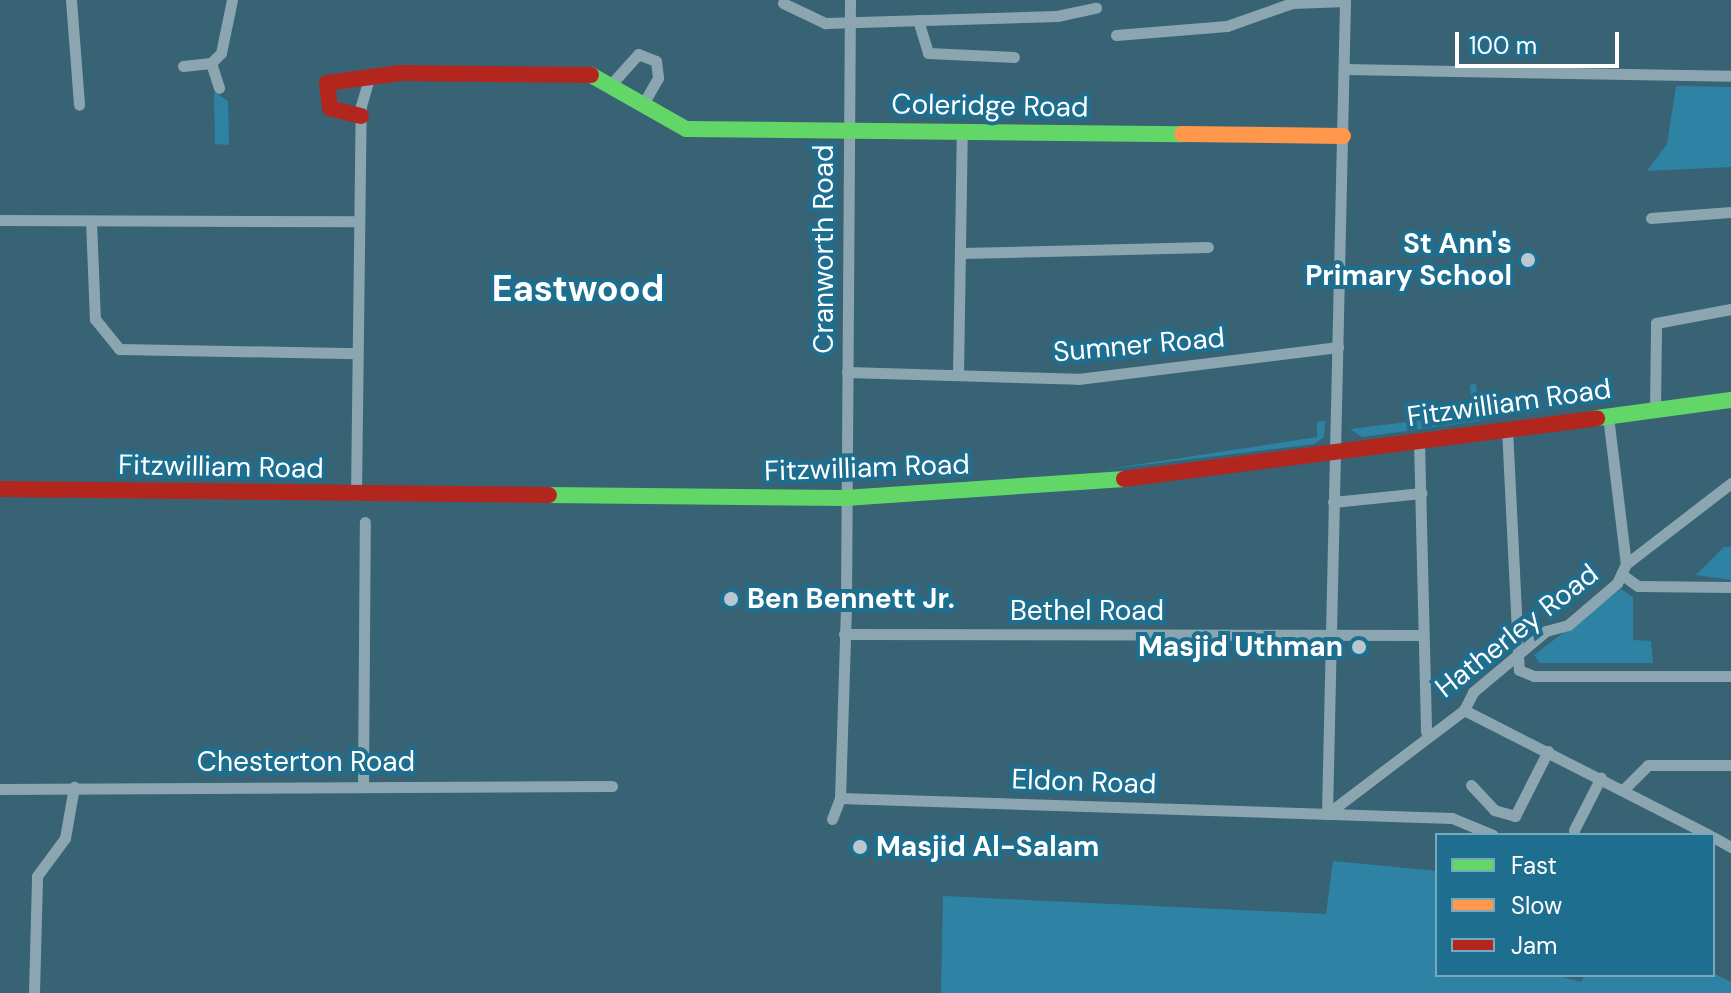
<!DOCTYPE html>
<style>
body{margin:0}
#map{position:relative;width:1731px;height:993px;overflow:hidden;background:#376375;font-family:"DM Sans",sans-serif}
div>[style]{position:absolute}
.green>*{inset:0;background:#2e83a4}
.street>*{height:11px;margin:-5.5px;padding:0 5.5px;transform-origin:5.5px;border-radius:5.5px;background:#8ba6b1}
.fast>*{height:16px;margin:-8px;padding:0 8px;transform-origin:8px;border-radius:8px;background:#63d668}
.slow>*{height:16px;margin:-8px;padding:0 8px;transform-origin:8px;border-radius:8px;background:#ff974d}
.jam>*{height:16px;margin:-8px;padding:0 8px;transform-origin:8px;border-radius:8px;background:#b3261e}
.dots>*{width:22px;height:22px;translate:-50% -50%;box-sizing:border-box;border:4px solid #1d6e8f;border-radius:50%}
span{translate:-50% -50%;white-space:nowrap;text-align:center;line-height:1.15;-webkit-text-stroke:8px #1d6e8f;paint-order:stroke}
.street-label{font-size:28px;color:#fff}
.poi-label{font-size:28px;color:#fff;font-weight:700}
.right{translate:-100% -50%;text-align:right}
.left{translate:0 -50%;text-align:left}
.district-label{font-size:36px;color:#fff;font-weight:700}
.legend{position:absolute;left:1435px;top:833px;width:280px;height:144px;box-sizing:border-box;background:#1d6e8f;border:2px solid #77a8bc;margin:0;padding:10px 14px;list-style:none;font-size:24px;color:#fff}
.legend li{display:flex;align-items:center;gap:16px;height:40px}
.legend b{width:40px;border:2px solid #77a8bc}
.scale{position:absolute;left:1455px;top:32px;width:164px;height:36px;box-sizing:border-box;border:4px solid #fff;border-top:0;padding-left:10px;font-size:24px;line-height:28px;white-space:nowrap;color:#fff;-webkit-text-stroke:6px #1d6e8f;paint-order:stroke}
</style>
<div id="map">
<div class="green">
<i style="clip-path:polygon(1676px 86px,1731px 87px,1731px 167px,1647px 171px,1667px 144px)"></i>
<i style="clip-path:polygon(214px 92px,228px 101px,229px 145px,215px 144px)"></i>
<i style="clip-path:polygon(1476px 384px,1480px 421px,1362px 437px,1350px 429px,1473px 414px,1470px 385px)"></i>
<i style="clip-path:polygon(1325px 421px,1324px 437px,1314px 444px,1102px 470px,1317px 437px,1317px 422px)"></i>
<i style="clip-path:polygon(1724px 547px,1731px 547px,1731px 580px,1696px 575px)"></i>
<i style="clip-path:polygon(1621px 589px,1633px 597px,1633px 640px,1651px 641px,1653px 663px,1540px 663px,1534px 655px)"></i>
<i style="clip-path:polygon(1333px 861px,1437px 871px,1437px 975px,1555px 975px,1581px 982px,1585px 975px,1713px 973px,1731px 982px,1731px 993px,941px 993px,943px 896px,1326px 914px)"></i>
</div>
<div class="street">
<i style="left:71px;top:0;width:105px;rotate:85.6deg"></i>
<i style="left:783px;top:3px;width:47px;rotate:25.5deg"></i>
<i style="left:825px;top:23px;width:232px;rotate:-1.7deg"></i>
<i style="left:1057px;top:16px;width:40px;rotate:-12deg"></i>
<i style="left:918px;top:20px;width:34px;rotate:73deg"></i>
<i style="left:928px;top:53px;width:86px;rotate:2.7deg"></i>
<i style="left:1116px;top:35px;width:111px;rotate:-4.6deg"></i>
<i style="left:1227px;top:26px;width:69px;rotate:-19.5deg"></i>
<i style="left:1292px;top:3px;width:53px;rotate:-2.2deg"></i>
<i style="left:211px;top:63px;width:26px;rotate:72deg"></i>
<i style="left:183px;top:66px;width:28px;rotate:-6deg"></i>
<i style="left:211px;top:63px;width:14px;rotate:-45deg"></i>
<i style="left:221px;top:53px;width:54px;rotate:-78.3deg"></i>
<i style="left:1344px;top:69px;width:387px;rotate:1deg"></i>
<i style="left:614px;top:81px;width:36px;rotate:-48deg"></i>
<i style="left:638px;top:54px;width:19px;rotate:21deg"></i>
<i style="left:656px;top:61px;width:17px;rotate:83deg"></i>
<i style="left:658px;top:78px;width:30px;rotate:120deg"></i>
<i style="left:1651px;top:218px;width:80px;rotate:-4.3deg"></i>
<i style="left:0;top:220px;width:359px;rotate:0.2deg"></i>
<i style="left:91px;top:221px;width:98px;rotate:87.7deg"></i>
<i style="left:95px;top:319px;width:38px;rotate:51deg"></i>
<i style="left:119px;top:349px;width:238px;rotate:1deg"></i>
<i style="left:962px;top:253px;width:246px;rotate:-1.4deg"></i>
<i style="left:847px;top:372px;width:231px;rotate:1.7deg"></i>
<i style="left:1078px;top:379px;width:262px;rotate:-7deg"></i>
<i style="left:958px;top:375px;width:243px;rotate:-89.1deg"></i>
<i style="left:1655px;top:410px;width:87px;rotate:-89.3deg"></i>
<i style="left:1656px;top:323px;width:76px;rotate:-10.6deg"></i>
<i style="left:1608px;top:416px;width:149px;rotate:83.1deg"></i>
<i style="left:1507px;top:428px;width:242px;rotate:87.2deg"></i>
<i style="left:1519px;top:670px;width:16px;rotate:22deg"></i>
<i style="left:1534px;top:676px;width:197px"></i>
<i style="left:1419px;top:441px;width:291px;rotate:88.6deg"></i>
<i style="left:356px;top:495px;width:389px;rotate:-89.3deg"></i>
<i style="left:361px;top:106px;width:25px;rotate:-74deg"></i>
<i style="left:1333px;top:502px;width:89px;rotate:-5.8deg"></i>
<i style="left:1624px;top:576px;width:17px;rotate:36deg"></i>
<i style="left:1638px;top:586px;width:93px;rotate:0.6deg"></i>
<i style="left:844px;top:634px;width:579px;rotate:0.1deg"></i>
<i style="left:1464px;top:710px;width:275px;rotate:27deg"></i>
<i style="left:363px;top:785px;width:263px;rotate:-89.6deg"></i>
<i style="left:1471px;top:785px;width:34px;rotate:47deg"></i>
<i style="left:1494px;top:810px;width:22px;rotate:16deg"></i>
<i style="left:1515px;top:816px;width:73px;rotate:-63.1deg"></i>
<i style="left:0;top:789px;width:612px;rotate:-0.28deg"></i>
<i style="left:1623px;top:790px;width:35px;rotate:-45deg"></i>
<i style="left:1648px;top:765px;width:83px"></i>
<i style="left:840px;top:798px;width:612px;rotate:1.87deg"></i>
<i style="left:1452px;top:818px;width:44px;rotate:22.5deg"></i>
<i style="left:1327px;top:814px;width:814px;rotate:-88.73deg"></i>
<i style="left:1327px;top:814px;width:172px;rotate:-37.2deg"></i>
<i style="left:1464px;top:710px;width:20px;rotate:-63deg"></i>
<i style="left:1473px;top:692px;width:95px;rotate:-39.9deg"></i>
<i style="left:1546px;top:631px;width:23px;rotate:-15deg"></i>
<i style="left:1568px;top:625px;width:65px;rotate:-40.6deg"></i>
<i style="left:1617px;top:583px;width:21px;rotate:-65deg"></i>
<i style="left:1626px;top:564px;width:133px;rotate:-37.6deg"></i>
<i style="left:832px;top:819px;width:22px;rotate:-69deg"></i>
<i style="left:840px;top:798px;width:195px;rotate:-88.2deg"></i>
<i style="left:846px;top:603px;width:603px;rotate:-89.62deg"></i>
<i style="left:1574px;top:830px;width:59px;rotate:-63deg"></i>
<i style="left:1713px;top:837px;width:21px;rotate:29deg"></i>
<i style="left:34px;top:993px;width:117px;rotate:-88.5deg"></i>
<i style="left:37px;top:876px;width:47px;rotate:-53.6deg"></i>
<i style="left:65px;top:838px;width:52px;rotate:-80deg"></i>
</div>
<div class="fast">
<i style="left:591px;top:75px;width:109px;rotate:29.6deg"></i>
<i style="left:686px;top:129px;width:496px;rotate:0.6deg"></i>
<i style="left:1597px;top:418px;width:135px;rotate:-7.7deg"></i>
<i style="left:549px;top:495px;width:296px;rotate:0.6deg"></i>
<i style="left:845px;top:498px;width:280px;rotate:-3.9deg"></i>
</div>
<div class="slow">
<i style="left:1182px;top:134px;width:161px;rotate:0.7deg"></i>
</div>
<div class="jam">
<i style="left:361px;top:116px;width:32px;rotate:-166deg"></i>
<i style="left:330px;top:108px;width:25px;rotate:-97deg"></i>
<i style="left:327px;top:83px;width:74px;rotate:-7.8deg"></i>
<i style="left:400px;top:73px;width:191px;rotate:0.6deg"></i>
<i style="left:1124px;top:479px;width:477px;rotate:-7.3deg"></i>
<i style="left:0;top:489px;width:549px;rotate:0.63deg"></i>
</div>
<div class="dots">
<i style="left:1528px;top:260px;background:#b9c8cf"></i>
<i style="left:731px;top:599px;background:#b9c8cf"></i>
<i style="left:1359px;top:647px;background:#b9c8cf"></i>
<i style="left:860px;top:847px;background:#b9c8cf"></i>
</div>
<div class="street-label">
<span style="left:990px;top:106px;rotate:1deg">Coleridge Road</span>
<span style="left:824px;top:249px;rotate:-90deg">Cranworth Road</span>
<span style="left:1139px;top:345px;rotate:-5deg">Sumner Road</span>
<span style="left:1509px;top:403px;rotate:-8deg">Fitzwilliam Road</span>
<span style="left:221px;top:467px;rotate:1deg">Fitzwilliam Road</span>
<span style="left:867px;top:468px;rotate:-2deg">Fitzwilliam Road</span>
<span style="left:1087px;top:611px">Bethel Road</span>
<span style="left:1517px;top:631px;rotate:-38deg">Hatherley Road</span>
<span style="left:306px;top:762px">Chesterton Road</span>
<span style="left:1084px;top:782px;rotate:2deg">Eldon Road</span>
</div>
<div class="poi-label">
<span class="right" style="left:1512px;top:260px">St Ann's<br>Primary School</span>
<span class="left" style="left:747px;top:599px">Ben Bennett Jr.</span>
<span class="right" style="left:1343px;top:647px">Masjid Uthman</span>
<span class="left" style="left:876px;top:847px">Masjid Al-Salam</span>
</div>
<div class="district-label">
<span style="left:578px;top:289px">Eastwood</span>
</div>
<ul class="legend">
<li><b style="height:10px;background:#63d668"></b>Fast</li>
<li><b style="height:10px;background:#ff974d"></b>Slow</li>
<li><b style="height:10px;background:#b3261e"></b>Jam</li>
</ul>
<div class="scale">100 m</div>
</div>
